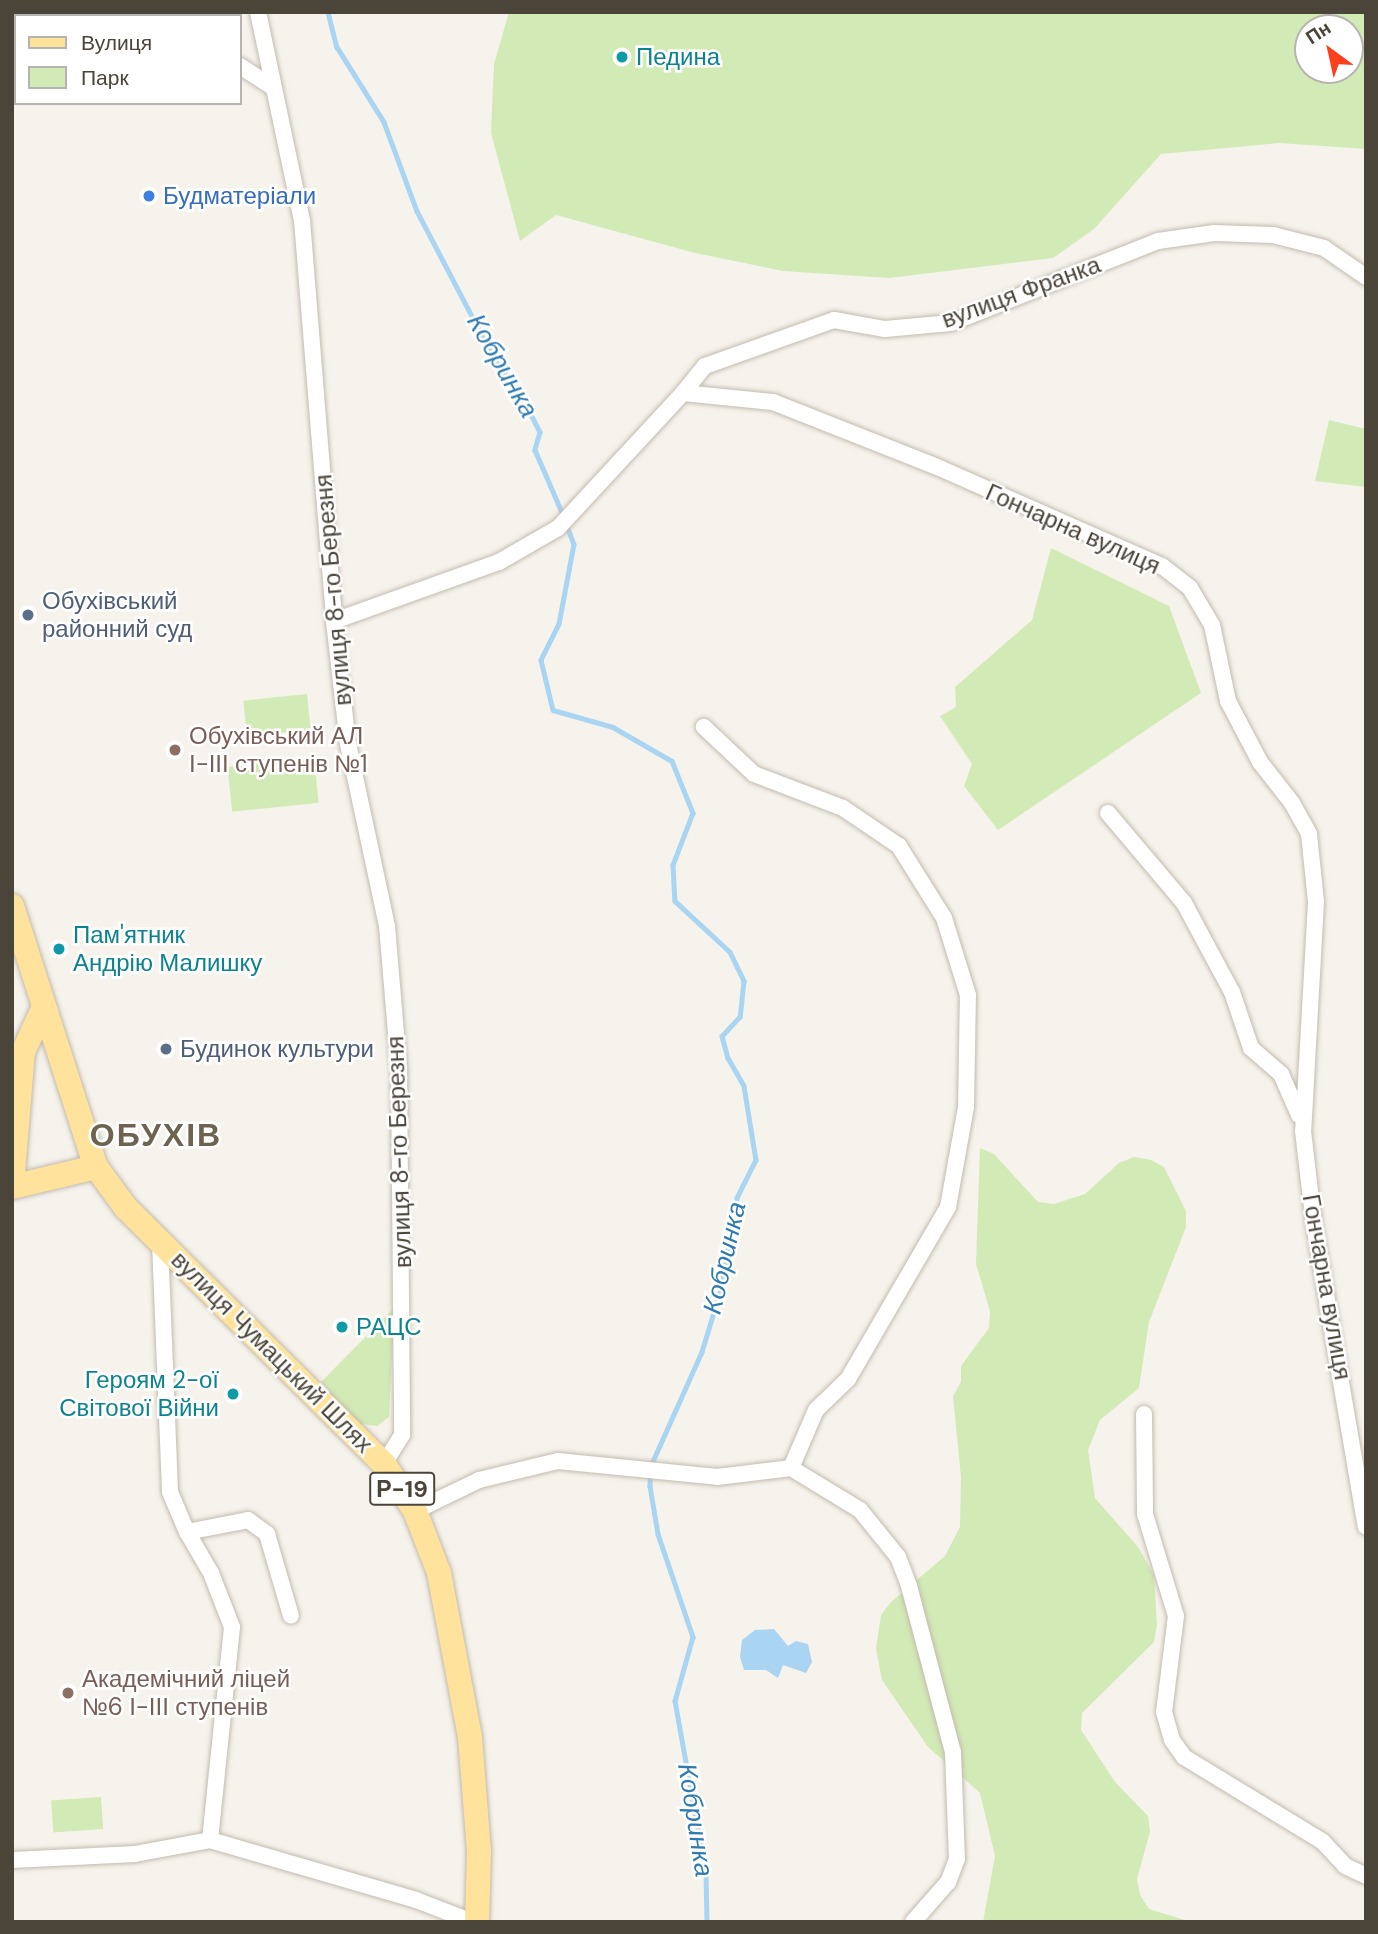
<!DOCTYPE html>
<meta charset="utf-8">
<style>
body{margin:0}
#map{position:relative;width:1378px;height:1934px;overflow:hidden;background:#f6f3ec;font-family:"DM Sans",sans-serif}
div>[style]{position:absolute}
.green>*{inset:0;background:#d2eab5;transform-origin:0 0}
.water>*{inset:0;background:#a9d4f2}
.stream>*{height:4.5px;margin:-2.25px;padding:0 2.25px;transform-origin:2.25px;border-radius:2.25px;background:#a9d4f2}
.roads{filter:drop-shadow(0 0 2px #c2bbae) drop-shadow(0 0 2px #c2bbae)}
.street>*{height:16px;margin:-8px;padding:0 8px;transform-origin:8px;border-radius:8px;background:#fff}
.primary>*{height:24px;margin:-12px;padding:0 12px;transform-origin:12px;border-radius:12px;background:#ffe39c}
.dots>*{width:19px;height:19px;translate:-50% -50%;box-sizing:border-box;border:4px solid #fff;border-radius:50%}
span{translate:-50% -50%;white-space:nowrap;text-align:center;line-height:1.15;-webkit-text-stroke:5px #fff;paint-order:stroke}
.shield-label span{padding:2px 5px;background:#fff;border:2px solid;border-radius:5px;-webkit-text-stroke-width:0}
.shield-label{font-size:23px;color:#4b4439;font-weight:700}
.culture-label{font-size:24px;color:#0d838f}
.left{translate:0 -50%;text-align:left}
.right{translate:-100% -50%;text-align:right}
.shop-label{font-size:24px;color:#366cbe}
.street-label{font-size:24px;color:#4b4439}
.service-label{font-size:24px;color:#4e5e75}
.education-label{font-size:24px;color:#785e54}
.water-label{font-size:26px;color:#2e7ab2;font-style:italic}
.district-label{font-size:32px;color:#6e6250;font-weight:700;letter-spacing:2px}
.frame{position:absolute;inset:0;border:14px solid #4b4439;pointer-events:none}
.legend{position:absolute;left:14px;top:14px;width:228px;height:91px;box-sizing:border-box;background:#fff;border:2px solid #b7b4b0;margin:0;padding:9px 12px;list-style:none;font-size:21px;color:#4b4439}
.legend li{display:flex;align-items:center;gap:14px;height:35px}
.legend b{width:35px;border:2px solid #b7b4b0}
.north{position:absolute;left:1294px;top:14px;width:70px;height:70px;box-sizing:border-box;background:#fff;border:2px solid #b7b4b0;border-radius:50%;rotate:327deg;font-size:19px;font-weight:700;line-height:28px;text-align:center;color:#4b4439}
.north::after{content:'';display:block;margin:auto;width:24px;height:32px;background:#fc3f1d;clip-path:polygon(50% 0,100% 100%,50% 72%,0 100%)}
</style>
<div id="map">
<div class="green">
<i style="clip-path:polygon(evenodd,509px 12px,1366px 12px,1366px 149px,1279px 143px,1161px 154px,1094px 229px,1053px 258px,889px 278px,783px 271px,695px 253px,556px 215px,520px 241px,491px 133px,494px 64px,509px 12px,1350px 28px,1350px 70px,1308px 70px,1308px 28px,1350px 28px)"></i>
<i style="clip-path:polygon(1329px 420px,1366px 429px,1366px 487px,1315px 481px)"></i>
<i style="clip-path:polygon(1051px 548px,1169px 606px,1201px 693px,998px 830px,964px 786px,972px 764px,940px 716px,956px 707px,955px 687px,1032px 620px)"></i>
<i style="left:307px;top:694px;width:36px;height:64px;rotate:84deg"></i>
<i style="left:314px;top:758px;width:45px;height:87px;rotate:84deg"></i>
<i style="clip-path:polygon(980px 1148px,994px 1154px,1038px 1202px,1054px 1204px,1085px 1194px,1119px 1163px,1134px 1157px,1151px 1160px,1164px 1167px,1186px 1211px,1186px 1227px,1149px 1322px,1139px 1388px,1100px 1420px,1088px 1450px,1095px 1498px,1138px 1547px,1154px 1575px,1157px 1625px,1154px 1642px,1082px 1713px,1081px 1730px,1115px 1782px,1148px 1816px,1150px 1832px,1137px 1879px,1140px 1895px,1149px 1909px,1191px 1922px,983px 1922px,995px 1856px,980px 1793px,928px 1747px,882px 1680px,876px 1648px,881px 1615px,891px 1602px,945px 1556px,960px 1527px,961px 1477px,953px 1396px,961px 1382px,961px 1366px,989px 1328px,990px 1311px,976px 1264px)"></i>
<i style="clip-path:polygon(394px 1308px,389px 1417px,377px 1426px,361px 1424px,318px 1385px)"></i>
<i style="left:101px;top:1797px;width:32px;height:50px;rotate:86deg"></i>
</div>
<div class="water">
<i style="clip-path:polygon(774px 1629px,788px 1646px,796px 1641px,808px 1644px,812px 1662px,806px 1673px,783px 1665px,778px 1678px,766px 1670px,744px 1670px,740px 1657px,742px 1640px,755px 1630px)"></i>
</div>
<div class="stream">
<i style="left:328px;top:12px;width:36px;rotate:76deg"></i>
<i style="left:337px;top:47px;width:89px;rotate:57.9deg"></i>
<i style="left:384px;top:122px;width:95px;rotate:69.7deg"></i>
<i style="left:417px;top:211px;width:168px;rotate:62.4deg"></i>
<i style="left:495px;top:360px;width:41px;rotate:52.9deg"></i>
<i style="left:520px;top:393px;width:44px;rotate:62.9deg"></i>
<i style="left:540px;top:432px;width:19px;rotate:106deg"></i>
<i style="left:535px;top:450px;width:73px;rotate:66.6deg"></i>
<i style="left:567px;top:526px;width:19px;rotate:69deg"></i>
<i style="left:574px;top:544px;width:81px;rotate:100.6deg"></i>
<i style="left:559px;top:624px;width:40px;rotate:116.6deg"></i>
<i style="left:541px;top:660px;width:51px;rotate:76.5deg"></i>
<i style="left:553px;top:710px;width:62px;rotate:15.8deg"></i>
<i style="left:613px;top:727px;width:68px;rotate:30deg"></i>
<i style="left:672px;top:761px;width:56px;rotate:68deg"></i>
<i style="left:693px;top:813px;width:56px;rotate:111deg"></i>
<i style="left:673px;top:865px;width:36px;rotate:87deg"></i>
<i style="left:675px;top:901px;width:75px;rotate:42.8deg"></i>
<i style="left:730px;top:952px;width:32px;rotate:64deg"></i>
<i style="left:744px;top:981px;width:36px;rotate:96deg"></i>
<i style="left:740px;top:1017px;width:26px;rotate:133deg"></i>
<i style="left:722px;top:1036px;width:23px;rotate:75deg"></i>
<i style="left:728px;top:1058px;width:32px;rotate:60deg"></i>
<i style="left:744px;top:1086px;width:75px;rotate:80.8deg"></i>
<i style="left:756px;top:1160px;width:42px;rotate:116.6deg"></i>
<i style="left:737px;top:1198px;width:89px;rotate:99.7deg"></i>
<i style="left:722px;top:1286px;width:69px;rotate:106.9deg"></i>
<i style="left:702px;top:1352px;width:125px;rotate:114.1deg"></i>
<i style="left:651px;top:1466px;width:20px;rotate:93deg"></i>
<i style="left:650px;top:1486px;width:49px;rotate:80.5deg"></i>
<i style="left:658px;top:1534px;width:109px;rotate:71.2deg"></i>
<i style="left:693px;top:1637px;width:66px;rotate:105.7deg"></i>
<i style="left:675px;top:1701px;width:175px;rotate:79.8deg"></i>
<i style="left:706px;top:1873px;width:49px;rotate:88.8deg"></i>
</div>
<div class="roads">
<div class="street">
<i style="left:187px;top:12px;width:5px;rotate:53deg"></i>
<i style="left:258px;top:12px;width:213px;rotate:78.1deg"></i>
<i style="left:302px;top:220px;width:402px;rotate:85.4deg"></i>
<i style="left:334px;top:621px;width:124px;rotate:83.5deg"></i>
<i style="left:348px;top:744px;width:186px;rotate:77.9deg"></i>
<i style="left:387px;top:926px;width:144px;rotate:85.2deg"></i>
<i style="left:399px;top:1069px;width:366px;rotate:89.5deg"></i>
<i style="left:402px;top:1435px;width:34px;rotate:122deg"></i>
<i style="left:240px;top:66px;width:40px;rotate:32.9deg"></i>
<i style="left:683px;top:393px;width:35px;rotate:-51deg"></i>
<i style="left:705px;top:366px;width:137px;rotate:-19.6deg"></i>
<i style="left:834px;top:320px;width:52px;rotate:10deg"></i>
<i style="left:885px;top:329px;width:66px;rotate:-5.2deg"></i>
<i style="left:951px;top:323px;width:223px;rotate:-21.6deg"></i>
<i style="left:1158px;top:241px;width:57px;rotate:-8.1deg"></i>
<i style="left:1214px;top:233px;width:59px;rotate:1.9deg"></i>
<i style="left:1273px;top:235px;width:53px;rotate:14.3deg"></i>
<i style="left:1324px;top:248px;width:51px;rotate:34.6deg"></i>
<i style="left:334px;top:621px;width:175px;rotate:-19.7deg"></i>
<i style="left:499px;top:562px;width:68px;rotate:-30deg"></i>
<i style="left:558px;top:528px;width:184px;rotate:-47.2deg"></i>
<i style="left:683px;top:393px;width:90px;rotate:5.7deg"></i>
<i style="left:773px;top:402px;width:174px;rotate:21.6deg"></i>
<i style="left:935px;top:466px;width:248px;rotate:23.8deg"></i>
<i style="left:1162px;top:566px;width:36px;rotate:38deg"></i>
<i style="left:1190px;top:588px;width:43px;rotate:59.3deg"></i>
<i style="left:1212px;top:625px;width:78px;rotate:78.1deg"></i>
<i style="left:1228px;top:701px;width:69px;rotate:62.3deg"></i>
<i style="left:1260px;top:762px;width:52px;rotate:52deg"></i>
<i style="left:1292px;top:803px;width:35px;rotate:61deg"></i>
<i style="left:1309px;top:834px;width:68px;rotate:84.1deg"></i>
<i style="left:1316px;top:902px;width:229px;rotate:93.2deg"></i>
<i style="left:1303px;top:1131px;width:94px;rotate:83.3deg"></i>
<i style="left:1314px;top:1224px;width:307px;rotate:80.3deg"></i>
<i style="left:1108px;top:813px;width:118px;rotate:49.8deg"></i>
<i style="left:1184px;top:903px;width:101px;rotate:61.7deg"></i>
<i style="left:1232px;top:992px;width:59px;rotate:71.3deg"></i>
<i style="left:1251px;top:1048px;width:40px;rotate:41deg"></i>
<i style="left:1281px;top:1074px;width:45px;rotate:66.3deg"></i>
<i style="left:160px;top:1242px;width:250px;rotate:87.7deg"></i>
<i style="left:170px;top:1492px;width:43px;rotate:67deg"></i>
<i style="left:1144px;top:1414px;width:100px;rotate:89.4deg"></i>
<i style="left:1145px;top:1514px;width:107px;rotate:73.1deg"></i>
<i style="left:1176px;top:1616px;width:97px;rotate:97.1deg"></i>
<i style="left:1164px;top:1712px;width:29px;rotate:74deg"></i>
<i style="left:1172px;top:1740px;width:21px;rotate:55deg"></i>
<i style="left:1184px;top:1757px;width:163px;rotate:31.4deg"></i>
<i style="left:1323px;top:1842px;width:33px;rotate:47deg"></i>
<i style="left:1345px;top:1866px;width:23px;rotate:25deg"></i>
<i style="left:791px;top:1468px;width:81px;rotate:31.3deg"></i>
<i style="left:860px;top:1510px;width:60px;rotate:51deg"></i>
<i style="left:898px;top:1557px;width:31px;rotate:69deg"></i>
<i style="left:909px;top:1586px;width:172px;rotate:75.2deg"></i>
<i style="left:953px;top:1752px;width:107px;rotate:87.9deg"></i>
<i style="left:957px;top:1859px;width:25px;rotate:111deg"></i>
<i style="left:948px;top:1882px;width:53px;rotate:131.2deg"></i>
<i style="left:415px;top:1511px;width:71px;rotate:-25.8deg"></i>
<i style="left:479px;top:1480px;width:81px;rotate:-13.5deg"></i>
<i style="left:558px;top:1461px;width:160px;rotate:5.7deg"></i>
<i style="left:717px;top:1477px;width:75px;rotate:-6.9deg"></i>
<i style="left:791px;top:1468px;width:63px;rotate:-66.7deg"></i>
<i style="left:816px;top:1410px;width:45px;rotate:-44.1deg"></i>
<i style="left:848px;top:1379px;width:199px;rotate:-59.8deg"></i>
<i style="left:948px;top:1207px;width:102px;rotate:-79.8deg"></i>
<i style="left:966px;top:1107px;width:112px;rotate:-89deg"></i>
<i style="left:968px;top:995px;width:81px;rotate:-107.3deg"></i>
<i style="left:944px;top:918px;width:85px;rotate:-122deg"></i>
<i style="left:899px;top:846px;width:68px;rotate:-145.8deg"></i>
<i style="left:843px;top:808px;width:95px;rotate:-159.1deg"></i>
<i style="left:754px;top:774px;width:69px;rotate:-136.8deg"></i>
<i style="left:210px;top:1840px;width:214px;rotate:-84.1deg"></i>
<i style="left:232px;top:1627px;width:58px;rotate:-111.3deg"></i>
<i style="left:211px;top:1573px;width:48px;rotate:-120.3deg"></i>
<i style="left:187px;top:1532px;width:62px;rotate:-11.1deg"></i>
<i style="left:248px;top:1520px;width:24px;rotate:36deg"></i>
<i style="left:267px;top:1534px;width:85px;rotate:73.7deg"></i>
<i style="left:12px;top:1860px;width:123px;rotate:-2.8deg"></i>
<i style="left:135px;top:1854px;width:76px;rotate:-10.6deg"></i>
<i style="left:210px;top:1840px;width:215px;rotate:16.2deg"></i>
<i style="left:416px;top:1900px;width:61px;rotate:21.1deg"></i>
</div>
<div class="primary">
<i style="left:12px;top:906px;width:274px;rotate:72.2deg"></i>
<i style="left:96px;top:1167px;width:51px;rotate:53.8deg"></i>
<i style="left:126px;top:1208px;width:363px;rotate:44.8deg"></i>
<i style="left:384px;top:1464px;width:56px;rotate:56.6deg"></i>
<i style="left:415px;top:1511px;width:66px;rotate:68.8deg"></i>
<i style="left:439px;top:1573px;width:167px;rotate:79.3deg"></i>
<i style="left:470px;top:1737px;width:115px;rotate:85.5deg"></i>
<i style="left:479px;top:1852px;width:70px;rotate:91.6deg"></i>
<i style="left:12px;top:1185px;width:133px;rotate:-85.3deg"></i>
<i style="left:23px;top:1052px;width:50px;rotate:-65deg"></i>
<i style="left:12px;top:1187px;width:86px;rotate:-13.4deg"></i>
</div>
</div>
<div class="dots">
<i style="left:622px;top:57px;background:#0f9aa8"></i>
<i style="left:149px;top:196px;background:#3f7fe0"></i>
<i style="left:28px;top:615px;background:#5c6f8a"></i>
<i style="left:175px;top:750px;background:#8d6e63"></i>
<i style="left:59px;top:949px;background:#0f9aa8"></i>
<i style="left:166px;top:1049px;background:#5c6f8a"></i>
<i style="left:342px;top:1327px;background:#0f9aa8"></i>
<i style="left:233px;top:1394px;background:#0f9aa8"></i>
<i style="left:68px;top:1693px;background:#8d6e63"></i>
</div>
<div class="shield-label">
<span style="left:402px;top:1489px">Р-19</span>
</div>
<div class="culture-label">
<span class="left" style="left:636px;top:57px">Педина</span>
<span class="left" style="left:73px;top:949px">Пам'ятник<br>Андрію Малишку</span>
<span class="left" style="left:356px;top:1327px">РАЦС</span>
<span class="right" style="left:219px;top:1394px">Героям 2-ої<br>Світової Війни</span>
</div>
<div class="shop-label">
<span class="left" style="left:163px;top:196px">Будматеріали</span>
</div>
<div class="street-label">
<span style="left:1021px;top:292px;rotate:-20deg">вулиця Франка</span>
<span style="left:1073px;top:529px;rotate:24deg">Гончарна вулиця</span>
<span style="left:333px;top:590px;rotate:-95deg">вулиця 8-го Березня</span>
<span style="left:399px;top:1152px;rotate:-92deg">вулиця 8-го Березня</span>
<span style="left:1327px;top:1287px;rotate:80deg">Гончарна вулиця</span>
<span style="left:272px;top:1352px;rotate:45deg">вулиця Чумацький Шлях</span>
</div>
<div class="service-label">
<span class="left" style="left:42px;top:615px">Обухівський<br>районний суд</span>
<span class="left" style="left:180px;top:1049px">Будинок культури</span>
</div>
<div class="education-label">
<span class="left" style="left:189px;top:750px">Обухівський АЛ<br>І-ІІІ ступенів №1</span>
<span class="left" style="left:82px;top:1693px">Академічний ліцей<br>№6 І-ІІІ ступенів</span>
</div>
<div class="water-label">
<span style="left:502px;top:366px;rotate:60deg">Кобринка</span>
<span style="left:725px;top:1258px;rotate:-77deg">Кобринка</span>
<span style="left:695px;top:1820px;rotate:81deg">Кобринка</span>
</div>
<div class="district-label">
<span style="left:156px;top:1135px">ОБУХІВ</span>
</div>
<div class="frame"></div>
<ul class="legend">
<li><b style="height:9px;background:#ffe39c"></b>Вулиця</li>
<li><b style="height:19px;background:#d2eab5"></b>Парк</li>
</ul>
<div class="north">Пн</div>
</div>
